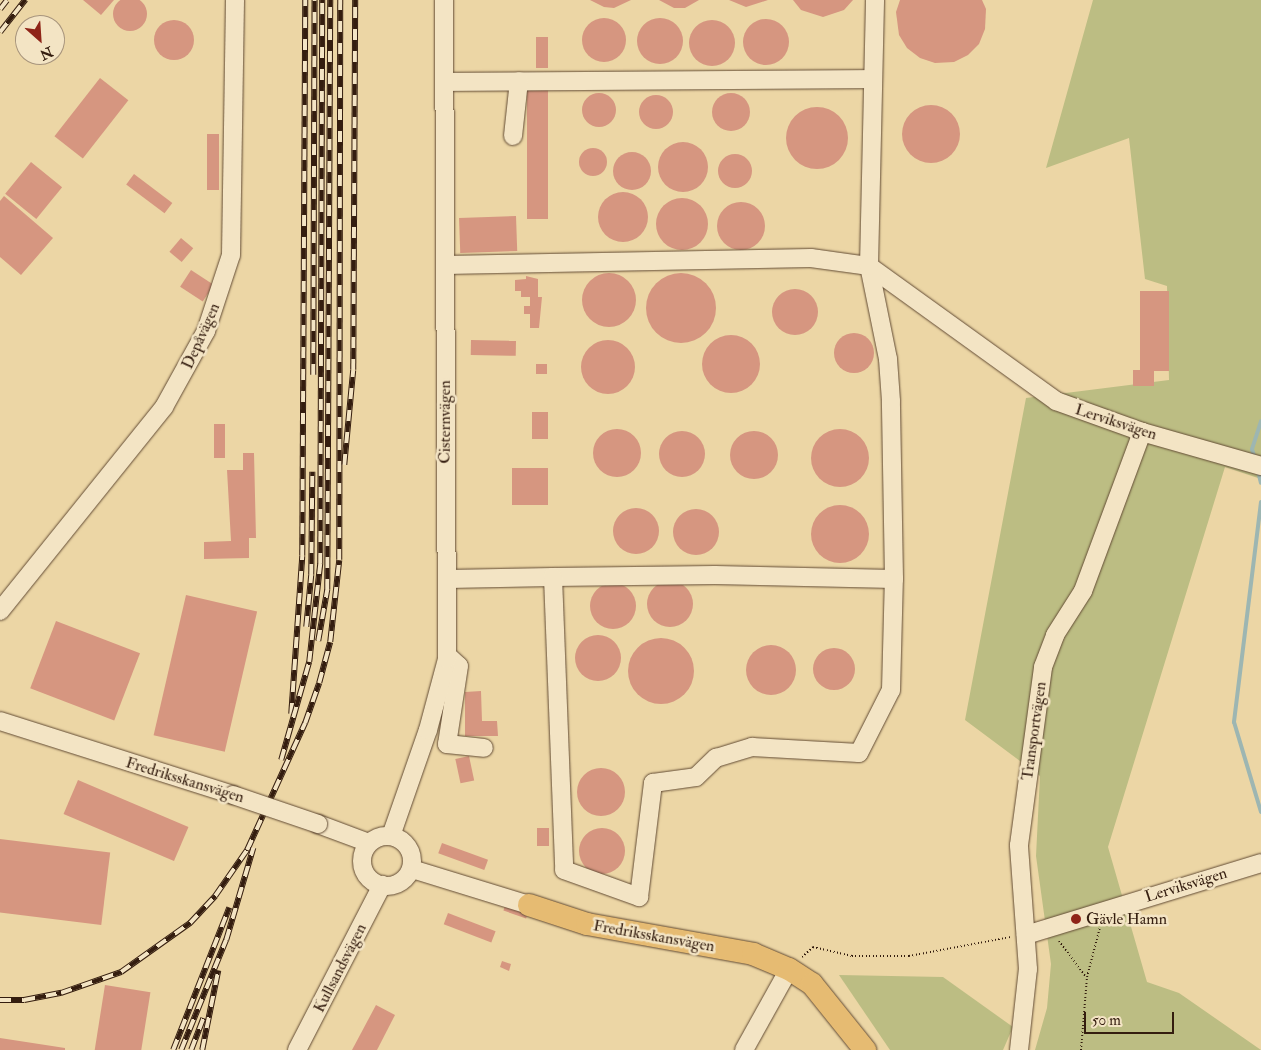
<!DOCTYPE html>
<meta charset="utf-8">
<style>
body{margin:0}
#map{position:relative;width:1261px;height:1050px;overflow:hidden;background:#ecd6a5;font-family:"IM FELL Double Pica",serif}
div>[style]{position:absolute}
.green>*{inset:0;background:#bcbd83}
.stream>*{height:4px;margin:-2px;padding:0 2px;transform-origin:2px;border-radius:2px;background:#9db6b2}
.building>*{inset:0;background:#d69680;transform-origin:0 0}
.round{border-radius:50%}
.path>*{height:2px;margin-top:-1px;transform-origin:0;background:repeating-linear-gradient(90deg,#341d0f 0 1px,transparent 0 3.5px)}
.roads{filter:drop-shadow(0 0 1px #624b34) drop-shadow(0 0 1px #624b34)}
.minor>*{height:18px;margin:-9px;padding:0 9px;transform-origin:9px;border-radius:9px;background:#f3e4c4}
.minor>.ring{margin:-9px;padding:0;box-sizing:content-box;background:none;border:18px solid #f3e4c4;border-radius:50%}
.major>*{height:22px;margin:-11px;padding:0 11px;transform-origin:11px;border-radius:11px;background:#e6bb72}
.rail>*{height:5.5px;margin-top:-2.75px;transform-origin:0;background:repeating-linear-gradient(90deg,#f3e4c4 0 11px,#341d0f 0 22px);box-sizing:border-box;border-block:1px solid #341d0f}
.bridges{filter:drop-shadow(0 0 1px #624b34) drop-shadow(0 0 1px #624b34)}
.minor-bridge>*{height:18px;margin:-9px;padding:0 9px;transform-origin:9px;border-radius:9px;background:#f3e4c4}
.dots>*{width:14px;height:14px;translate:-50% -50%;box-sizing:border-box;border:2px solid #f3e4c4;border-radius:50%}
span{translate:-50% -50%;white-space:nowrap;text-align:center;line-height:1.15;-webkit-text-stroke:5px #f3e4c4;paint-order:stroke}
.street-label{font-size:16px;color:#341d0f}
.poi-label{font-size:16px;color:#341d0f}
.left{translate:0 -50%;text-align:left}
.north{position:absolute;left:15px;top:15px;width:50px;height:50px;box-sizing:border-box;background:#f3e4c4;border:1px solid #a7947c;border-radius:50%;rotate:154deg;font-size:14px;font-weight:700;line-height:20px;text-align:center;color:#341d0f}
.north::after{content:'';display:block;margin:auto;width:18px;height:22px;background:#8f2418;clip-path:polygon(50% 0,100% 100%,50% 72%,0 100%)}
.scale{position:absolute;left:1084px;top:1012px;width:90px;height:22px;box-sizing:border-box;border:2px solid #341d0f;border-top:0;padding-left:6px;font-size:15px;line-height:18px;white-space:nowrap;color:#341d0f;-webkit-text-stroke:4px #f3e4c4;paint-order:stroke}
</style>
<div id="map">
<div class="green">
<i style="clip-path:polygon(1093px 0,1261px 0,1261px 479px,1225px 467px,1108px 847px,1147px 982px,1179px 993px,1261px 1050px,1035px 1050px,1047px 1008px,1051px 964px,1036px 856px,1040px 776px,965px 720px,1026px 398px,1169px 380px,1167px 286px,1145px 279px,1129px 138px,1046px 168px)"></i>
<i style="clip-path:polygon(839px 975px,943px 977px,1013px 1027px,1003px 1050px,890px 1050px)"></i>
</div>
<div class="stream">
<i style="left:1255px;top:459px;width:10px;rotate:-107deg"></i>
<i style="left:1252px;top:449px;width:29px;rotate:-72deg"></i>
<i style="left:1258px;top:471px;width:12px;rotate:76deg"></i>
<i style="left:1261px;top:502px;width:222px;rotate:97deg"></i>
<i style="left:1234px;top:722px;width:94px;rotate:73.3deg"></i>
</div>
<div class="building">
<i class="round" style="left:113px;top:-3px;width:34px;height:34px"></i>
<i style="clip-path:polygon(83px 0,114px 0,101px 15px)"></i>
<i style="clip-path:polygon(590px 0,631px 0,614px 8px,604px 7px)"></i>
<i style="clip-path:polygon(659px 0,699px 0,685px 8px,674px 8px)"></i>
<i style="clip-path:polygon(729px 0,768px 0,746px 7px)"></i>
<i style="clip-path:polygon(793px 0,853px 0,844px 10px,823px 17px,801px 10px)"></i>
<i style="clip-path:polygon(900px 0,982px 0,986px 9px,985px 29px,979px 44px,968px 55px,954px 62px,935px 63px,920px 58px,907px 48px,899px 35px,896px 12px)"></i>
<i class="round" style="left:582px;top:18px;width:44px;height:44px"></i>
<i class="round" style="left:637px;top:18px;width:46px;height:46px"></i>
<i class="round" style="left:743px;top:19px;width:46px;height:46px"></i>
<i class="round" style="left:154px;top:20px;width:40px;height:40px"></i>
<i class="round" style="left:689px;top:20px;width:46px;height:46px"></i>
<i style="left:536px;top:37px;width:12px;height:31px"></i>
<i style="left:100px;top:78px;width:36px;height:74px;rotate:38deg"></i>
<i style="left:527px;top:88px;width:21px;height:131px"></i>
<i class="round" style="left:582px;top:93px;width:34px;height:34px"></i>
<i class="round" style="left:712px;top:93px;width:38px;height:38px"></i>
<i class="round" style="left:639px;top:95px;width:34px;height:34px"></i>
<i class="round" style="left:902px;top:105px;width:58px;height:58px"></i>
<i class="round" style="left:786px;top:107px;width:62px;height:62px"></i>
<i style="left:207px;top:134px;width:12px;height:56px"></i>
<i class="round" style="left:658px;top:142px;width:50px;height:50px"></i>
<i class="round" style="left:579px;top:148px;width:28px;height:28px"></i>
<i class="round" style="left:613px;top:152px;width:38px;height:38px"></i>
<i class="round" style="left:718px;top:154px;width:34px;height:34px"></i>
<i style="left:31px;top:162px;width:40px;height:41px;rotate:39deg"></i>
<i style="left:134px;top:174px;width:48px;height:13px;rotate:37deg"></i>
<i class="round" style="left:598px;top:192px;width:50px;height:50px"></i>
<i style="clip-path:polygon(4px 196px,53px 238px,21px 275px,0 257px,0 201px)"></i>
<i class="round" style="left:656px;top:198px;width:52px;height:52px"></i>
<i class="round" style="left:717px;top:202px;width:48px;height:48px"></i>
<i style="left:516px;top:216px;width:35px;height:57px;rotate:88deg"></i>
<i style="left:181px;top:238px;width:16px;height:18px;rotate:40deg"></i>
<i style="left:191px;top:270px;width:27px;height:20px;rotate:33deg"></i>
<i class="round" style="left:582px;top:273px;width:54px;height:54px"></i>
<i class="round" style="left:646px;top:273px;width:70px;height:70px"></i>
<i style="clip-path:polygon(526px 276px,538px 279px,538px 297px,542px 297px,539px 328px,530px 328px,530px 314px,524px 314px,524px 306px,530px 306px,530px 297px,521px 297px,521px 291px,515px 291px,515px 280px,526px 279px)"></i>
<i class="round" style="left:772px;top:289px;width:46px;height:46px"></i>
<i style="clip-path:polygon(1140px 291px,1169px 291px,1169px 371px,1154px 371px,1154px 386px,1133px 386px,1133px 370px,1140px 370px)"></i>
<i class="round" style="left:834px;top:333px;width:40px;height:40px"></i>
<i class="round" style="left:702px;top:335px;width:58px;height:58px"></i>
<i class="round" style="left:581px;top:340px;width:54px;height:54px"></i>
<i style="left:471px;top:340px;width:45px;height:15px;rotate:1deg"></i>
<i style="left:536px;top:364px;width:11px;height:10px"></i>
<i style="left:532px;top:412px;width:16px;height:27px"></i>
<i style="left:225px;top:424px;width:34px;height:11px;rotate:90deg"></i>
<i class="round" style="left:811px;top:429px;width:58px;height:58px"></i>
<i class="round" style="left:593px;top:429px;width:48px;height:48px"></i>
<i class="round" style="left:730px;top:431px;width:48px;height:48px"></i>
<i class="round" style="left:659px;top:431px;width:46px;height:46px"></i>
<i style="clip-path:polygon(243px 453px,254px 453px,256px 538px,249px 538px,249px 558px,204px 559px,204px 542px,231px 541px,227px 470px,243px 470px)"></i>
<i style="left:512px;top:468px;width:36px;height:37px"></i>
<i class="round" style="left:811px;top:505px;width:58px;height:58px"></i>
<i class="round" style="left:613px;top:508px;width:46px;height:46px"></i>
<i class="round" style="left:673px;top:509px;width:46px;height:46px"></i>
<i class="round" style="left:647px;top:581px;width:46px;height:46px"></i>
<i class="round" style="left:590px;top:583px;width:46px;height:46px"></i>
<i style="left:186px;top:595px;width:73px;height:144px;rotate:13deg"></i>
<i style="left:56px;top:621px;width:90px;height:72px;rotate:21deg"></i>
<i class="round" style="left:575px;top:635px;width:46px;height:46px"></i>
<i class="round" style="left:628px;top:638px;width:66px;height:66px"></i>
<i class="round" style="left:746px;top:645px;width:50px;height:50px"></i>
<i class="round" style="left:813px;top:648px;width:42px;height:42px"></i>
<i style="clip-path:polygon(481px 691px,482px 721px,497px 721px,498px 736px,465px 736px,465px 692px)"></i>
<i style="left:469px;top:756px;width:25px;height:14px;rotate:78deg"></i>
<i class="round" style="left:577px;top:768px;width:48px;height:48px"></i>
<i style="left:78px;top:780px;width:120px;height:37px;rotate:23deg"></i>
<i style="left:537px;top:828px;width:12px;height:18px"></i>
<i class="round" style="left:579px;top:828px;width:46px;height:46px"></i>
<i style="left:0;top:839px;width:111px;height:73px;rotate:7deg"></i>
<i style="left:442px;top:843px;width:49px;height:11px;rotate:20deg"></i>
<i style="left:506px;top:903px;width:24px;height:8px;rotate:19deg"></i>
<i style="left:448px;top:913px;width:51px;height:12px;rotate:21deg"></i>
<i style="clip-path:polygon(502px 961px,511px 964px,509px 971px,500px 967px)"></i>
<i style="left:105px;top:985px;width:46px;height:66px;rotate:9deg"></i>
<i style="clip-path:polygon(376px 1005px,395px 1015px,377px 1050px,352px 1050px)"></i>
<i style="clip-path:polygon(0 1038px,65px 1048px,65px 1050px,0 1050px)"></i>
</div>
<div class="path">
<i style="left:1059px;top:941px;width:45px;rotate:53.1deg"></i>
<i style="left:802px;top:957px;width:15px;rotate:-42deg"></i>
<i style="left:813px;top:947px;width:40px;rotate:13deg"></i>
<i style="left:852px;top:956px;width:57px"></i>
<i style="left:909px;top:956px;width:104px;rotate:-10.6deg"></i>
<i style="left:1081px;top:1050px;width:73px;rotate:-85.3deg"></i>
<i style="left:1087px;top:977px;width:52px;rotate:-75.4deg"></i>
</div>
<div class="roads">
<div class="minor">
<i style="left:445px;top:82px;width:428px;rotate:-0.4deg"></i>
<i style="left:513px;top:136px;width:55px;rotate:-83.8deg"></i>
<i style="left:445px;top:265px;width:366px;rotate:-1.1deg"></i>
<i style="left:811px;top:258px;width:59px;rotate:7.9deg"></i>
<i style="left:869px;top:266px;width:231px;rotate:35.8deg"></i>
<i style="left:1056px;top:401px;width:91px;rotate:19.8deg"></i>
<i style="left:1142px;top:432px;width:124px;rotate:15.9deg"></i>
<i style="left:553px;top:577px;width:162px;rotate:-0.7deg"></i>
<i style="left:715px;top:575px;width:179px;rotate:1.3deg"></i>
<i style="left:448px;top:579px;width:105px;rotate:-1.1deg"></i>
<i style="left:553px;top:577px;width:293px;rotate:87.8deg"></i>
<i style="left:564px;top:870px;width:80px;rotate:19.8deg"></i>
<i style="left:639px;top:897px;width:115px;rotate:-83deg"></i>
<i style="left:653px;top:783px;width:43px;rotate:-7.9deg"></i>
<i style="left:696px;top:777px;width:28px;rotate:-44deg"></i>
<i style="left:716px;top:758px;width:38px;rotate:-17deg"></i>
<i style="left:752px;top:747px;width:107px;rotate:3.2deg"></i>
<i style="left:859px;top:753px;width:71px;rotate:-63.1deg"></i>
<i style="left:891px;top:690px;width:111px;rotate:-88.5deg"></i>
<i style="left:894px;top:579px;width:178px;rotate:-91deg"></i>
<i style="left:891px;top:401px;width:42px;rotate:-94.1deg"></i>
<i style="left:888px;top:359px;width:95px;rotate:-101.5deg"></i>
<i style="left:869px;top:266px;width:266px;rotate:-88.7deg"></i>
<i style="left:0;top:611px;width:262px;rotate:-51.2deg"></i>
<i style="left:164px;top:407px;width:87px;rotate:-61.1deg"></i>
<i style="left:206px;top:331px;width:80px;rotate:-71.8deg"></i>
<i style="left:231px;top:255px;width:255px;rotate:-89.1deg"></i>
<i style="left:447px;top:655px;width:16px;rotate:43deg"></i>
<i style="left:459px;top:666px;width:79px;rotate:98.7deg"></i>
<i style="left:447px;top:744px;width:37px;rotate:6deg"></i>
<i style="left:0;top:721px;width:244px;rotate:17.6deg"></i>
<i style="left:318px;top:824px;width:54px;rotate:20.4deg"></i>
<i class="ring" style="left:362px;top:836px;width:32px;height:32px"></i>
<i style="left:391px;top:836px;width:112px;rotate:-70.8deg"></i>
<i style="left:428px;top:730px;width:73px;rotate:-75deg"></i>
<i style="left:447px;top:659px;width:659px;rotate:-90.26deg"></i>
<i style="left:412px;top:869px;width:122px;rotate:17.1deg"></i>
<i style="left:1026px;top:935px;width:246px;rotate:-17deg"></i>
<i style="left:297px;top:1050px;width:186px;rotate:-62.7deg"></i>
<i style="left:744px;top:1050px;width:93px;rotate:-60.9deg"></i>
<i style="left:1019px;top:1050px;width:81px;rotate:-83.7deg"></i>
<i style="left:1028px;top:969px;width:124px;rotate:-94.2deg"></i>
<i style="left:1019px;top:845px;width:180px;rotate:-82.3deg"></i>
<i style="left:1043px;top:667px;width:34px;rotate:-69deg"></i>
<i style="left:1055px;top:635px;width:52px;rotate:-57.5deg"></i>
<i style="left:1083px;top:591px;width:170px;rotate:-69.6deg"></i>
</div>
<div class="major">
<i style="left:529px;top:905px;width:61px;rotate:18.1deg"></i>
<i style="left:587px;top:924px;width:169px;rotate:10.2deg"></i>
<i style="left:753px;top:954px;width:39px;rotate:23deg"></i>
<i style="left:789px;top:969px;width:27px;rotate:33deg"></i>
<i style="left:812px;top:984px;width:85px;rotate:51.2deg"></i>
</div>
</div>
<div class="rail">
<i style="left:0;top:9px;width:11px;rotate:-52deg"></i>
<i style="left:0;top:32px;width:41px;rotate:-52deg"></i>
<i style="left:313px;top:375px;width:375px;rotate:-89.8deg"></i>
<i style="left:344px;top:465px;width:95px;rotate:-84.6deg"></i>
<i style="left:353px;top:370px;width:370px;rotate:-89.7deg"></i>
<i style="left:306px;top:627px;width:52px;rotate:-84.5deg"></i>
<i style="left:311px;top:575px;width:103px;rotate:-89.4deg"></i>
<i style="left:318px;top:641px;width:52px;rotate:-80deg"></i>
<i style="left:327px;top:590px;width:590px;rotate:-89.71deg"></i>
<i style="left:291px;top:714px;width:158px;rotate:-86deg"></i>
<i style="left:302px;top:556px;width:556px;rotate:-89.69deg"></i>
<i style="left:281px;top:760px;width:102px;rotate:-74.1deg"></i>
<i style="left:309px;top:662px;width:99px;rotate:-83.6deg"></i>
<i style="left:320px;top:564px;width:564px;rotate:-89.8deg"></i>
<i style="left:0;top:1000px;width:24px"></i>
<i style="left:24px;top:1000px;width:38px;rotate:-11deg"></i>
<i style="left:61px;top:993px;width:64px;rotate:-19.3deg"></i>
<i style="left:121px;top:972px;width:85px;rotate:-35.4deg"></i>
<i style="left:190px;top:923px;width:37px;rotate:-47deg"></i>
<i style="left:215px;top:896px;width:56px;rotate:-55.2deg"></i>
<i style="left:247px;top:850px;width:140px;rotate:-65.5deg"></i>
<i style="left:305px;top:723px;width:42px;rotate:-70.7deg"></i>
<i style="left:319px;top:683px;width:42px;rotate:-75deg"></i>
<i style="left:330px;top:642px;width:82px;rotate:-83.7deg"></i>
<i style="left:339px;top:560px;width:560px;rotate:-89.9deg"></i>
<i style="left:173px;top:1050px;width:153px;rotate:-68.5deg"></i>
<i style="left:181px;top:1050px;width:119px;rotate:-67.8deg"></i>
<i style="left:226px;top:940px;width:96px;rotate:-73.6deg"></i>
<i style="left:191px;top:1050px;width:34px;rotate:-69deg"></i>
<i style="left:202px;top:1050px;width:81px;rotate:-78.6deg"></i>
</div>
<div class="bridges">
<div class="minor-bridge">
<i style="left:233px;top:795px;width:90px;rotate:18.8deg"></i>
</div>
</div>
<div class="dots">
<i style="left:1076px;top:919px;background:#8f2418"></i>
</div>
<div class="street-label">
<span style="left:201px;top:336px;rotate:-66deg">Depåvägen</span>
<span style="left:445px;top:422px;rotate:-90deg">Cisternvägen</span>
<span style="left:1116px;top:422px;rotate:18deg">Lerviksvägen</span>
<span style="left:1034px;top:731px;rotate:-82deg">Transportvägen</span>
<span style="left:185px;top:780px;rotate:17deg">Fredriksskansvägen</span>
<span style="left:1186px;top:885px;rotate:-17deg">Lerviksvägen</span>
<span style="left:654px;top:936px;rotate:10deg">Fredriksskansvägen</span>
<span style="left:340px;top:968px;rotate:-63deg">Kullsandsvägen</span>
</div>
<div class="poi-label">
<span class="left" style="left:1086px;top:919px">Gävle Hamn</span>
</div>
<div class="north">N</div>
<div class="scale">50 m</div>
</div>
